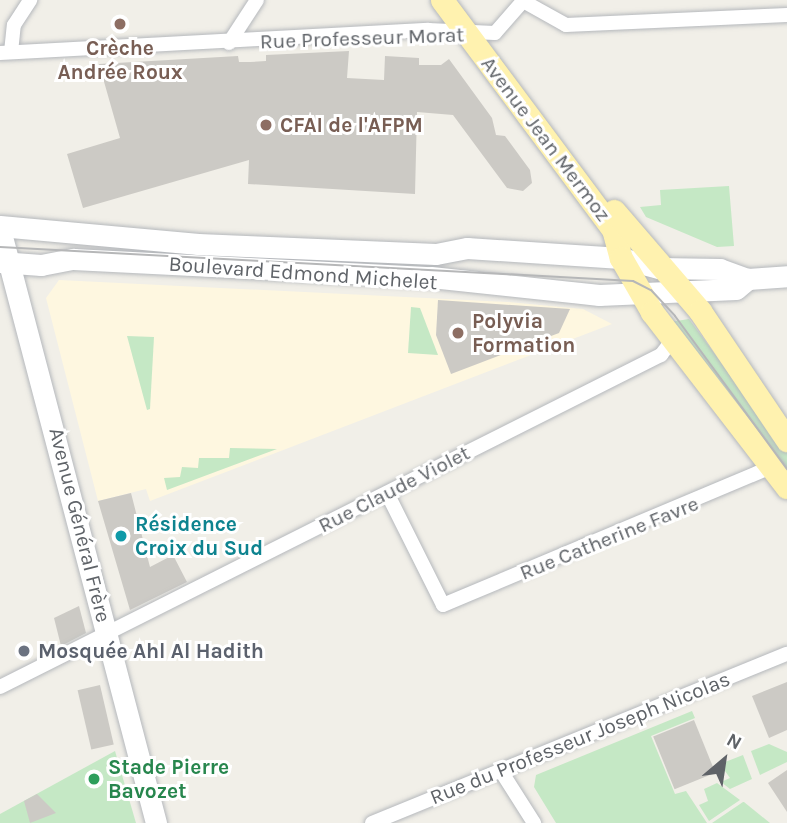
<!DOCTYPE html>
<meta charset="utf-8">
<style>
body{margin:0}
#map{position:relative;width:787px;height:823px;overflow:hidden;background:#f1efe8;font-family:Karla,sans-serif}
div>[style]{position:absolute}
.commercial>*{inset:0;background:#fef7e0}
.green>*{inset:0;background:#c5e8c5}
.building>*{inset:0;background:#cccac5;transform-origin:0 0}
.roads{filter:drop-shadow(0 0 2px #b5b8bc) drop-shadow(0 0 2px #b5b8bc)}
.street>*{height:14px;margin:-7px;padding:0 7px;transform-origin:7px;border-radius:7px;background:#fff}
.secondary>*{height:21px;margin:-10.5px;padding:0 10.5px;transform-origin:10.5px;border-radius:10.5px;background:#fff}
.primary>*{height:23px;margin:-11.5px;padding:0 11.5px;transform-origin:11.5px;border-radius:11.5px;background:#fff2af}
.tram>*{height:2px;margin:-1px;padding:0 1px;transform-origin:1px;border-radius:1px;background:#b6b7b8}
.dots>*{width:19px;height:19px;translate:-50% -50%;box-sizing:border-box;border:4px solid #fff;border-radius:50%}
span{translate:-50% -50%;white-space:nowrap;text-align:center;line-height:1.15;-webkit-text-stroke:6px #fff;paint-order:stroke}
.street-label{font-size:21px;color:#5f6368}
.education-label{font-size:21px;color:#785e54;font-weight:700}
.left{translate:0 -50%;text-align:left}
.culture-label{font-size:21px;color:#0d838f;font-weight:700}
.worship-label{font-size:21px;color:#5b616d;font-weight:700}
.leisure-label{font-size:21px;color:#27864d;font-weight:700}
.north{position:absolute;left:689px;top:725px;width:70px;height:70px;-webkit-text-stroke:5px #fff;paint-order:stroke;rotate:29deg;font-size:19px;font-weight:700;line-height:28px;text-align:center;color:#5f6368}
.north::after{content:'';display:block;margin:auto;width:24px;height:32px;background:#5f6368;clip-path:polygon(50% 0,100% 100%,50% 72%,0 100%)}
</style>
<div id="map">
<div class="commercial">
<i style="clip-path:polygon(59px 280px,507px 302px,583px 309px,612px 324px,150px 501px,146px 489px,98px 501px,46px 298px)"></i>
</div>
<div class="green">
<i style="clip-path:polygon(729px 186px,734px 246px,717px 247px,646px 217px,640px 207px,661px 205px,660px 190px)"></i>
<i style="clip-path:polygon(411px 307px,420px 308px,438px 355px,408px 353px)"></i>
<i style="clip-path:polygon(689px 319px,787px 452px,787px 473px,670px 322px)"></i>
<i style="clip-path:polygon(127px 336px,154px 337px,150px 409px,147px 410px)"></i>
<i style="clip-path:polygon(230px 448px,277px 449px,167px 490px,164px 478px,180px 477px,182px 467px,198px 468px,199px 458px,229px 458px)"></i>
<i style="clip-path:polygon(692px 711px,695px 718px,651px 736px,675px 794px,686px 791px,707px 823px,556px 823px,534px 787px,536px 775px)"></i>
<i style="clip-path:polygon(769px 744px,787px 752px,787px 762px,760px 775px,751px 751px)"></i>
<i style="clip-path:polygon(115px 751px,136px 823px,0 823px,0 814px)"></i>
<i style="clip-path:polygon(743px 755px,752px 779px,730px 789px,721px 782px,730px 778px,720px 764px)"></i>
<i style="clip-path:polygon(717px 783px,740px 800px,709px 821px,699px 805px,708px 801px,704px 789px)"></i>
<i style="clip-path:polygon(744px 802px,770px 823px,712px 823px,743px 802px)"></i>
</div>
<div class="building">
<i style="clip-path:polygon(349px 51px,347px 78px,384px 80px,385px 56px,419px 58px,419px 65px,441px 65px,449px 59px,492px 118px,496px 135px,505px 136px,530px 170px,532px 183px,523px 191px,507px 188px,453px 115px,417px 112px,415px 194px,248px 184px,249px 160px,83px 208px,67px 154px,120px 138px,99px 64px,238px 56px,239px 62px,250px 62px,266px 61px,266px 55px)"></i>
<i style="clip-path:polygon(438px 300px,570px 309px,559px 333px,451px 374px,436px 335px)"></i>
<i style="clip-path:polygon(131px 493px,150px 567px,173px 555px,187px 582px,130px 610px,98px 501px)"></i>
<i style="clip-path:polygon(79px 606px,86px 633px,61px 646px,54px 618px)"></i>
<i style="clip-path:polygon(787px 682px,787px 730px,769px 738px,752px 696px)"></i>
<i style="left:100px;top:685px;width:61px;height:23px;rotate:77deg"></i>
<i style="left:694px;top:720px;width:57px;height:44px;rotate:68deg"></i>
<i style="clip-path:polygon(787px 770px,787px 812px,768px 783px)"></i>
<i style="clip-path:polygon(37px 794px,56px 813px,30px 823px,24px 801px)"></i>
</div>
<div class="roads">
<div class="street">
<i style="left:229px;top:43px;width:51px;rotate:-56.9deg"></i>
<i style="left:11px;top:52px;width:27px;rotate:-84deg"></i>
<i style="left:14px;top:25px;width:30px;rotate:-57deg"></i>
<i style="left:0;top:53px;width:429px;rotate:-3.1deg"></i>
<i style="left:428px;top:30px;width:67px;rotate:2.6deg"></i>
<i style="left:495px;top:33px;width:43px;rotate:-48.8deg"></i>
<i style="left:523px;top:1px;width:49px;rotate:29.2deg"></i>
<i style="left:566px;top:25px;width:221px;rotate:-2.6deg"></i>
<i style="left:387px;top:493px;width:125px;rotate:63.4deg"></i>
<i style="left:443px;top:605px;width:357px;rotate:-22.8deg"></i>
<i style="left:0;top:687px;width:740px;rotate:-26.67deg"></i>
<i style="left:661px;top:355px;width:21px;rotate:-53deg"></i>
<i style="left:501px;top:771px;width:62px;rotate:57.6deg"></i>
<i style="left:372px;top:823px;width:448px;rotate:-22.2deg"></i>
</div>
<div class="secondary">
<i style="left:0;top:226px;width:199px;rotate:5.2deg"></i>
<i style="left:198px;top:244px;width:238px;rotate:2.4deg"></i>
<i style="left:436px;top:254px;width:32px;rotate:-11deg"></i>
<i style="left:467px;top:248px;width:154px;rotate:3.7deg"></i>
<i style="left:621px;top:258px;width:39px;rotate:15deg"></i>
<i style="left:659px;top:268px;width:61px;rotate:0.9deg"></i>
<i style="left:720px;top:269px;width:30px;rotate:20deg"></i>
<i style="left:0;top:229px;width:614px;rotate:75.28deg"></i>
<i style="left:0;top:262px;width:41px;rotate:4.2deg"></i>
<i style="left:41px;top:265px;width:33px;rotate:-11deg"></i>
<i style="left:73px;top:259px;width:358px;rotate:2.9deg"></i>
<i style="left:431px;top:277px;width:169px;rotate:6.1deg"></i>
<i style="left:599px;top:295px;width:137px;rotate:-2.5deg"></i>
<i style="left:736px;top:289px;width:16px;rotate:-40deg"></i>
<i style="left:748px;top:279px;width:39px;rotate:-4deg"></i>
</div>
<div class="primary">
<i style="left:442px;top:0;width:286px;rotate:53.3deg"></i>
<i style="left:613px;top:229px;width:30px;rotate:75deg"></i>
<i style="left:621px;top:258px;width:62px;rotate:60.1deg"></i>
<i style="left:652px;top:312px;width:221px;rotate:52.4deg"></i>
<i style="left:614px;top:211px;width:132px;rotate:49.3deg"></i>
<i style="left:700px;top:311px;width:156px;rotate:56deg"></i>
</div>
</div>
<div class="tram">
<i style="left:0;top:247px;width:634px;rotate:3.07deg"></i>
<i style="left:633px;top:281px;width:20px;rotate:27deg"></i>
<i style="left:651px;top:290px;width:35px;rotate:47deg"></i>
<i style="left:675px;top:316px;width:190px;rotate:53.8deg"></i>
</div>
<div class="dots">
<i style="left:120px;top:24px;background:#8d6e63"></i>
<i style="left:266px;top:125px;background:#8d6e63"></i>
<i style="left:458px;top:333px;background:#8d6e63"></i>
<i style="left:121px;top:536px;background:#0f9aa8"></i>
<i style="left:24px;top:651px;background:#6b7280"></i>
<i style="left:94px;top:779px;background:#2e9e5b"></i>
</div>
<div class="street-label">
<span style="left:362px;top:38px;rotate:-2deg">Rue Professeur Morat</span>
<span style="left:546px;top:139px;rotate:53deg">Avenue Jean Mermoz</span>
<span style="left:303px;top:273px;rotate:4deg">Boulevard Edmond Michelet</span>
<span style="left:394px;top:489px;rotate:-27deg">Rue Claude Violet</span>
<span style="left:80px;top:525px;rotate:76deg">Avenue Général Frère</span>
<span style="left:609px;top:538px;rotate:-22deg">Rue Catherine Favre</span>
<span style="left:580px;top:738px;rotate:-22deg">Rue du Professeur Joseph Nicolas</span>
</div>
<div class="education-label">
<span style="left:120px;top:60px">Crèche<br>Andrée Roux</span>
<span class="left" style="left:280px;top:125px">CFAI de l'AFPM</span>
<span class="left" style="left:472px;top:333px">Polyvia<br>Formation</span>
</div>
<div class="culture-label">
<span class="left" style="left:135px;top:536px">Résidence<br>Croix du Sud</span>
</div>
<div class="worship-label">
<span class="left" style="left:38px;top:651px">Mosquée Ahl Al Hadith</span>
</div>
<div class="leisure-label">
<span class="left" style="left:108px;top:779px">Stade Pierre<br>Bavozet</span>
</div>
<div class="north">N</div>
</div>
